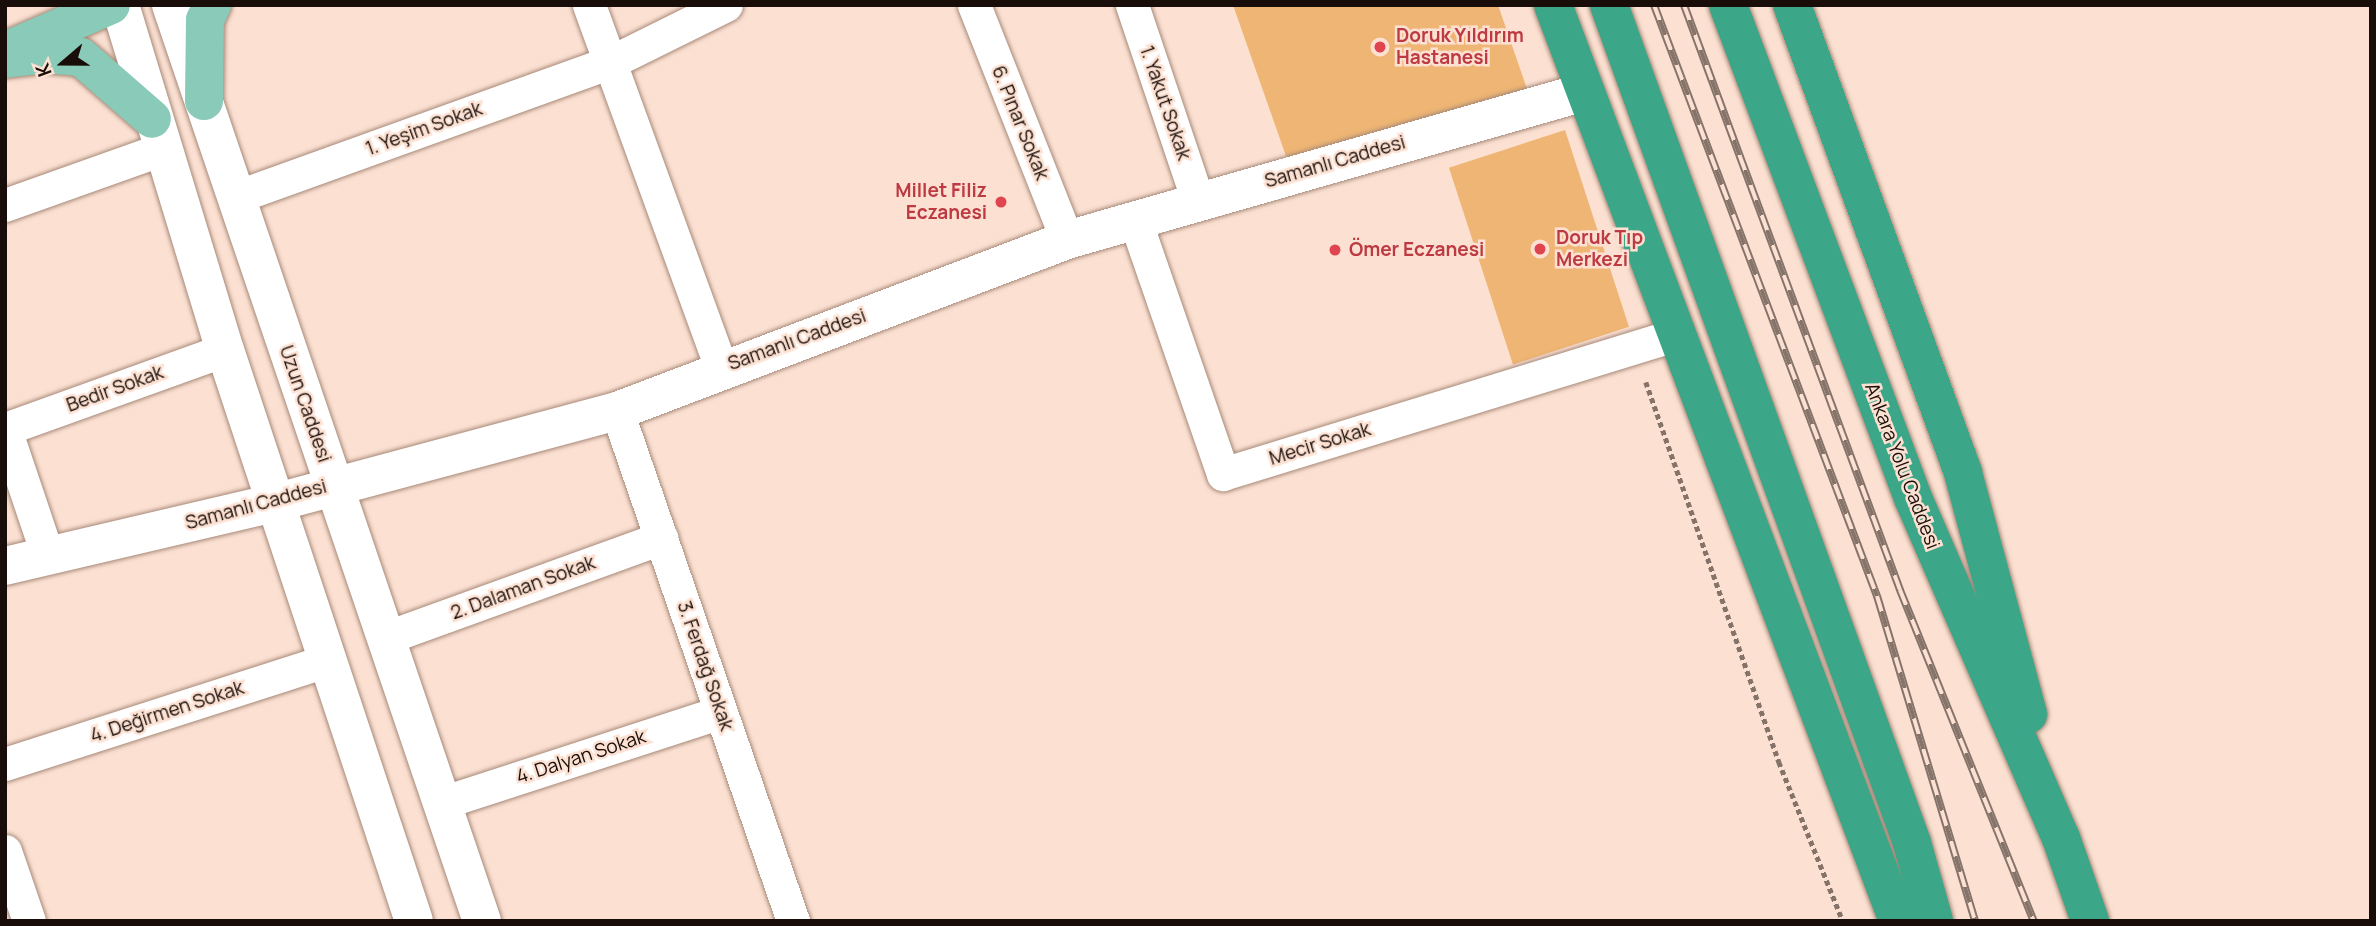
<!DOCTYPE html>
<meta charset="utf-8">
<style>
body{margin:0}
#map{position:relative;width:2376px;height:926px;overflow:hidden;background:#fce1d3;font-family:Manrope,sans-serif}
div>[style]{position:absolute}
.building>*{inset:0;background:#eeb574;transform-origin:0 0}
.path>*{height:4.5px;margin-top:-2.25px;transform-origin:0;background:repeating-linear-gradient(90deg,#857369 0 5px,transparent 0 8.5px)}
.roads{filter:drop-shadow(0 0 2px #a78978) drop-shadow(0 0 2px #a78978)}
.street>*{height:33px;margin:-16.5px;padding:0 16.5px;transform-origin:16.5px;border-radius:16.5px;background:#fff}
.secondary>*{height:38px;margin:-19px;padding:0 19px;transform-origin:19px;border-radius:19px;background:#fff}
.primary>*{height:38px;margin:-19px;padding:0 19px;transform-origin:19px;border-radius:19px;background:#89cab8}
.highway>*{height:38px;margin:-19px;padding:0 19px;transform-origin:19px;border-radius:19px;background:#3ba688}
.rail>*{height:8px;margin-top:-4px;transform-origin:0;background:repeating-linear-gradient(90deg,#fce1d3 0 16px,#86746a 0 32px);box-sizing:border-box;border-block:2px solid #86746a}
.dots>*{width:19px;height:19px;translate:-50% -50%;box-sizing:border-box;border:4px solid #fce1d3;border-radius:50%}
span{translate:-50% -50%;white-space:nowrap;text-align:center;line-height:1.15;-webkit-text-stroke:5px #fce1d3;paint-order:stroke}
.health-label{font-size:19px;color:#be3a42;font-weight:700}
.left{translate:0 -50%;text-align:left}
.right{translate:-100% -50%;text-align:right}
.street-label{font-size:19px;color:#180d08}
.frame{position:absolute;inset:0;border:7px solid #180d08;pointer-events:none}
.north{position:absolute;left:28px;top:28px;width:70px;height:70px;-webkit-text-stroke:5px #fce1d3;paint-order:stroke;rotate:250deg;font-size:19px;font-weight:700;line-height:28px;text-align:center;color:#180d08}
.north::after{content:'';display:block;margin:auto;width:24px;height:32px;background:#180d08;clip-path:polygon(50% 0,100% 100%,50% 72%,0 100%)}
</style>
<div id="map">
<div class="building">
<i style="clip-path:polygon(1233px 5px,1498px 5px,1527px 89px,1287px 159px)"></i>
<i style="left:1565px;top:130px;width:207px;height:122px;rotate:72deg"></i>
</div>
<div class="path">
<i style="left:1646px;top:382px;width:403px;rotate:70.7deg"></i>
<i style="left:1779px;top:762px;width:171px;rotate:68.1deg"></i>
</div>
<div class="roads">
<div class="street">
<i style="left:589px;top:5px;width:386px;rotate:70deg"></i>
<i style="left:974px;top:5px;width:253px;rotate:68.4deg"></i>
<i style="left:1132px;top:5px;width:207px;rotate:71.4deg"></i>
<i style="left:236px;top:197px;width:401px;rotate:-19.8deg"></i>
<i style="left:613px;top:61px;width:126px;rotate:-26.4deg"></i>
<i style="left:5px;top:205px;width:167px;rotate:-19.6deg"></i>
<i style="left:1135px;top:220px;width:269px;rotate:70.9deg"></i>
<i style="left:1223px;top:474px;width:473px;rotate:-17.1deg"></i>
<i style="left:617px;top:411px;width:540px;rotate:70.96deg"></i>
<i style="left:5px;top:429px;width:234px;rotate:-19.8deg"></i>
<i style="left:5px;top:429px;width:135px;rotate:71.4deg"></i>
<i style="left:385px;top:638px;width:294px;rotate:-19.9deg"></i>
<i style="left:5px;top:764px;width:339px;rotate:-17.8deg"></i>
<i style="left:441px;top:803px;width:294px;rotate:-18deg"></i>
<i style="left:5px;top:851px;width:74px;rotate:71.1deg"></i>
</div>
<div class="secondary">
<i style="left:120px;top:5px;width:361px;rotate:73.1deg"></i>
<i style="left:225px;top:350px;width:601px;rotate:71.69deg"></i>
<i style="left:171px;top:5px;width:967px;rotate:71.25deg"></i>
<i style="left:5px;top:566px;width:276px;rotate:-13.2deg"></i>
<i style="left:274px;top:503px;width:355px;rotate:-15deg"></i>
<i style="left:617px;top:411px;width:481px;rotate:-20.8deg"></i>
<i style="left:1067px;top:240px;width:538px;rotate:-15.97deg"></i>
</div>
<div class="primary">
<i style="left:10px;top:49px;width:110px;rotate:-23.5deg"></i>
<i style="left:5px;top:59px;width:40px;rotate:-7.1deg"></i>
<i style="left:45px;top:54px;width:36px;rotate:5deg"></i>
<i style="left:81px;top:57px;width:94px;rotate:41.1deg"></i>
<i style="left:204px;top:101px;width:81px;rotate:-89.3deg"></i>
<i style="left:205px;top:20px;width:17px;rotate:-65deg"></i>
</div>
<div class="highway">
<i style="left:1553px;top:5px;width:979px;rotate:69.36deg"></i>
<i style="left:1609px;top:5px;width:891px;rotate:70.12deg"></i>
<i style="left:1912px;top:843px;width:81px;rotate:74.2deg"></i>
<i style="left:1728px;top:5px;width:527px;rotate:69.43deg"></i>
<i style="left:1913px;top:498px;width:371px;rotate:66.5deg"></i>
<i style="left:2061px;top:838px;width:88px;rotate:70.7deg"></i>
<i style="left:1792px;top:5px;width:498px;rotate:69.9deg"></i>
<i style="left:1963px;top:473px;width:250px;rotate:74.9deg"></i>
</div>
</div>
<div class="rail">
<i style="left:1654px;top:5px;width:632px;rotate:69.33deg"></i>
<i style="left:1877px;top:596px;width:339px;rotate:73.2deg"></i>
<i style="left:1684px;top:5px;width:624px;rotate:69.73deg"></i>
<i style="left:1900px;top:590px;width:357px;rotate:68deg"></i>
</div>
<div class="dots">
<i style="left:1380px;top:47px;background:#e0444e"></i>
<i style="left:1001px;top:202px;background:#e0444e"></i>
<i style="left:1540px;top:249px;background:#e0444e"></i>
<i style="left:1335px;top:250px;background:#e0444e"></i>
</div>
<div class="health-label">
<span class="left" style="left:1396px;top:47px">Doruk Yıldırım<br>Hastanesi</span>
<span class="right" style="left:987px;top:202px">Millet Filiz<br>Eczanesi</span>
<span class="left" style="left:1556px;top:249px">Doruk Tıp<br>Merkezi</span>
<span class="left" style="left:1349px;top:250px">Ömer Eczanesi</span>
</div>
<div class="street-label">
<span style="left:1165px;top:103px;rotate:71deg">1. Yakut Sokak</span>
<span style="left:1020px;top:123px;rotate:68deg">6. Pınar Sokak</span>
<span style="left:424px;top:129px;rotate:-20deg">1. Yeşim Sokak</span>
<span style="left:1335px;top:162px;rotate:-16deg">Samanlı Caddesi</span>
<span style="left:797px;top:340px;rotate:-20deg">Samanlı Caddesi</span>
<span style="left:115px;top:389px;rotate:-20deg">Bedir Sokak</span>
<span style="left:305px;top:404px;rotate:71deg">Uzun Caddesi</span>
<span style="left:1320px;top:444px;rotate:-17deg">Mecir Sokak</span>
<span style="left:1902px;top:466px;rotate:69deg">Ankara Yolu Caddesi</span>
<span style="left:256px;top:505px;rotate:-15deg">Samanlı Caddesi</span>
<span style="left:523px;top:588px;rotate:-20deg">2. Dalaman Sokak</span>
<span style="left:705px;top:666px;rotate:71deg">3. Ferdağ Sokak</span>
<span style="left:167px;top:712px;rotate:-18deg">4. Değirmen Sokak</span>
<span style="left:581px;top:757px;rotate:-18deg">4. Dalyan Sokak</span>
</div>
<div class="frame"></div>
<div class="north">K</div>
</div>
